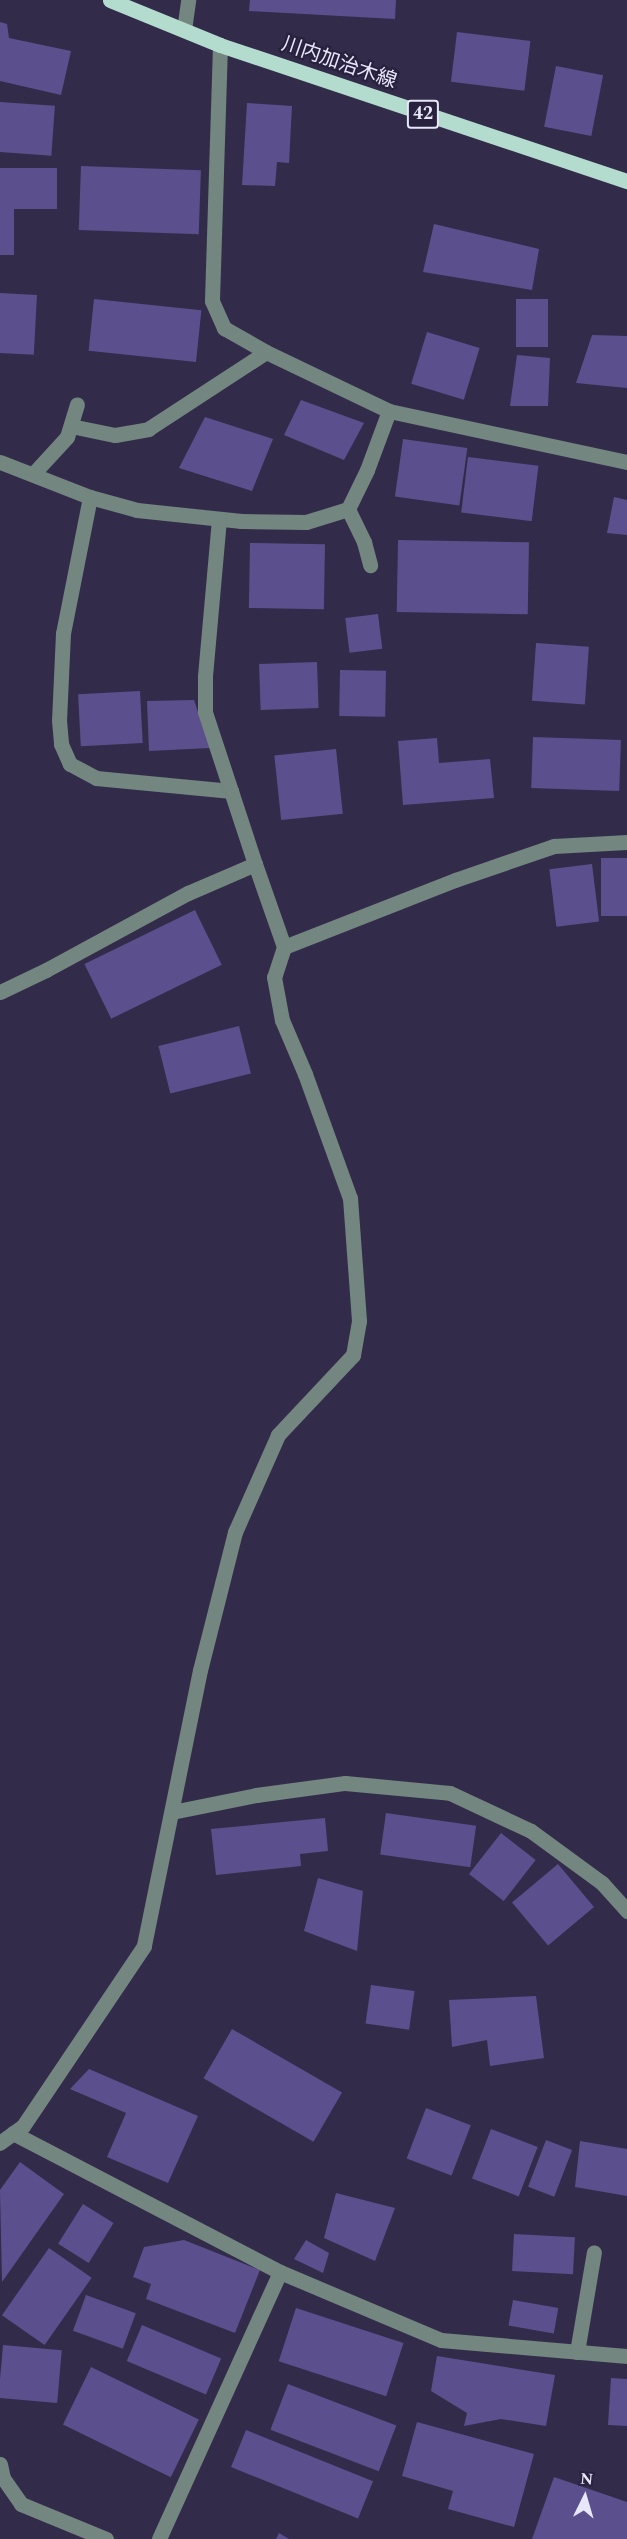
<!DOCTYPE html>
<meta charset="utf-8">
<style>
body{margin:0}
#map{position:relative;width:627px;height:2539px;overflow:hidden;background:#322c4a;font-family:Spectral,"Noto Sans JP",serif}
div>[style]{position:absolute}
.building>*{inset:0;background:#5c4f8d;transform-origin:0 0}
.minor>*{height:15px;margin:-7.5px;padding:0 7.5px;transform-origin:7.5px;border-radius:7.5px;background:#738680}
.major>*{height:15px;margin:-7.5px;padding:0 7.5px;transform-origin:7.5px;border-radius:7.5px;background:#b4dcce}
span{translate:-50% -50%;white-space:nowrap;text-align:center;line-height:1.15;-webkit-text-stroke:4.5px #28223f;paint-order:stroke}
.shield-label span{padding:2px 4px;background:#28223f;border:2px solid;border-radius:4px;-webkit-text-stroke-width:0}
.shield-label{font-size:18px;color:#e8e6f9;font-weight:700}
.street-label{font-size:20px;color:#e8e6f9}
.north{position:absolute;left:555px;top:2467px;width:60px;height:60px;-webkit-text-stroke:4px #28223f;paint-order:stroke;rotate:5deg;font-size:16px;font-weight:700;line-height:24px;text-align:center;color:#e8e6f9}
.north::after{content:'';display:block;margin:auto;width:21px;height:27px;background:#e8e6f9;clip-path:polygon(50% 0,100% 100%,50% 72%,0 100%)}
</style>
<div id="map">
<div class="building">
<i style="clip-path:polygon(250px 0,396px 0,395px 19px,249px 11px)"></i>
<i style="clip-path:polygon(0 22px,7px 24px,9px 38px,71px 51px,61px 95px,0 81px)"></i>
<i style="left:457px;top:32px;width:74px;height:50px;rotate:7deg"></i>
<i style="left:556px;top:66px;width:48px;height:62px;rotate:11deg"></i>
<i style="left:0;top:102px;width:55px;height:50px;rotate:4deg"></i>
<i style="clip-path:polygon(247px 103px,292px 106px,289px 163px,277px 162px,275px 186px,242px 185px)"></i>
<i style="left:81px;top:166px;width:120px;height:64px;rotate:2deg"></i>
<i style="clip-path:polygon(0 168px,57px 168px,57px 209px,14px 209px,14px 255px,0 255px)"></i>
<i style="clip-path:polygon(434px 224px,539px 249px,532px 290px,423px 272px)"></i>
<i style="left:0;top:293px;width:37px;height:60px;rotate:3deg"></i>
<i style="left:94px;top:299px;width:108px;height:52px;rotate:6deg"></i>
<i style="left:516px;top:299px;width:32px;height:48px"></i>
<i style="left:427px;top:332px;width:55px;height:54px;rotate:17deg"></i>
<i style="clip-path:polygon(592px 335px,627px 336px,627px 388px,576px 383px)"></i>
<i style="clip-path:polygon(517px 355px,550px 358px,548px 406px,510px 406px)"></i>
<i style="clip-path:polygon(301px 400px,364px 423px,344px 460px,284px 435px)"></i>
<i style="clip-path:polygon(205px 417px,273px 439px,252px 491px,179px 468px)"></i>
<i style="left:403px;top:439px;width:65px;height:58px;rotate:8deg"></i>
<i style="left:468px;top:457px;width:71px;height:56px;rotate:7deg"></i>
<i style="clip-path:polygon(614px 497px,627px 500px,627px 535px,607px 533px)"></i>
<i style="left:398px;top:540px;width:131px;height:72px;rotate:1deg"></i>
<i style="left:250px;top:543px;width:75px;height:65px;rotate:1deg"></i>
<i style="left:378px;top:614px;width:35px;height:33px;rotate:83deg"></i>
<i style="left:536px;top:643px;width:53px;height:58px;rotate:4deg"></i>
<i style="left:317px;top:662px;width:46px;height:58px;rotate:88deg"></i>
<i style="left:340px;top:670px;width:46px;height:46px;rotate:1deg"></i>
<i style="left:140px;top:691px;width:52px;height:62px;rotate:87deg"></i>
<i style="clip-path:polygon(194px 700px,210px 748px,149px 751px,147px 701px)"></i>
<i style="left:533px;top:737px;width:88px;height:51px;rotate:2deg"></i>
<i style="clip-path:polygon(437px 738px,439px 763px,490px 759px,494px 798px,403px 805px,398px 741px)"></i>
<i style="left:336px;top:749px;width:65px;height:62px;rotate:84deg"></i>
<i style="left:601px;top:858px;width:26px;height:58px"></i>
<i style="left:592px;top:864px;width:58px;height:43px;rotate:83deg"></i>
<i style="left:195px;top:910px;width:61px;height:123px;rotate:64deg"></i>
<i style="left:239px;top:1026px;width:49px;height:83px;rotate:76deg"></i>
<i style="left:386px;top:1813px;width:91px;height:42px;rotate:8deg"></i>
<i style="clip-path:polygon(325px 1818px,328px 1851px,300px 1854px,301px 1866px,216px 1875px,211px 1829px)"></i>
<i style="left:501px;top:1833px;width:44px;height:52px;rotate:38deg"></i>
<i style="left:558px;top:1864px;width:56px;height:60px;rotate:50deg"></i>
<i style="clip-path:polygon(318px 1878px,363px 1891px,357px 1951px,304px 1931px)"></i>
<i style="left:371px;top:1985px;width:44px;height:39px;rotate:8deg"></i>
<i style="clip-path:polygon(536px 1996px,544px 2058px,490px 2066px,487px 2040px,452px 2047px,449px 2000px)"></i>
<i style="left:232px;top:2029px;width:127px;height:57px;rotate:30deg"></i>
<i style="clip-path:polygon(89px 2069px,198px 2116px,168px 2183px,107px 2157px,126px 2113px,70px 2089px)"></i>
<i style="left:426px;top:2108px;width:48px;height:54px;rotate:21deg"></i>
<i style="left:491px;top:2129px;width:50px;height:53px;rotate:21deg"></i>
<i style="left:546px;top:2140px;width:28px;height:50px;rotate:21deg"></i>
<i style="clip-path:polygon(580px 2141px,627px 2149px,627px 2196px,575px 2187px)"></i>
<i style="clip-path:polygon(20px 2162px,64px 2194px,2px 2282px,0 2190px)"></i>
<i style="clip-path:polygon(336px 2193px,395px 2208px,375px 2261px,324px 2238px)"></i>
<i style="left:83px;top:2204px;width:36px;height:47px;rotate:32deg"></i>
<i style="left:514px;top:2234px;width:61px;height:37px;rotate:3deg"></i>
<i style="clip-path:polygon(184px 2240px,260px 2270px,235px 2333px,146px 2299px,151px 2284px,133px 2277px,144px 2247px)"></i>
<i style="clip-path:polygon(306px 2240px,329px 2253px,323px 2273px,294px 2259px)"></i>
<i style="left:49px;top:2248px;width:52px;height:82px;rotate:35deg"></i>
<i style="left:86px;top:2295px;width:53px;height:38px;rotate:20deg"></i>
<i style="left:513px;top:2300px;width:46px;height:26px;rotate:10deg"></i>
<i style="left:296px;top:2308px;width:113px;height:56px;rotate:18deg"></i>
<i style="left:142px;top:2325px;width:86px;height:39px;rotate:23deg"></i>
<i style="left:3px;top:2345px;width:59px;height:53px;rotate:5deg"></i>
<i style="clip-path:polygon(437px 2356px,555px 2375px,546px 2426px,501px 2419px,464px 2426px,467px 2413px,431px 2391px)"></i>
<i style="left:91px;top:2367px;width:120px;height:64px;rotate:26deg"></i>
<i style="clip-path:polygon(611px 2378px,627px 2379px,627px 2426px,608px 2425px)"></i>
<i style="left:288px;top:2384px;width:116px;height:49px;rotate:21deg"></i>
<i style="clip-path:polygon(417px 2422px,534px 2454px,514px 2527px,448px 2509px,453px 2491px,402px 2476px)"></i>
<i style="left:246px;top:2430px;width:137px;height:40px;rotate:22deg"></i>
<i style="clip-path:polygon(554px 2477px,627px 2502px,627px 2539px,532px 2539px)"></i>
<i style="clip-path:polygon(279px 2533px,289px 2539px,276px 2539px)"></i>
</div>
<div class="minor">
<i style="left:184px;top:30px;width:30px;rotate:-82deg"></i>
<i style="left:220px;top:45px;width:256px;rotate:91.8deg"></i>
<i style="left:212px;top:301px;width:30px;rotate:66deg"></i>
<i style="left:224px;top:328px;width:48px;rotate:29.7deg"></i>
<i style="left:266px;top:352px;width:136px;rotate:25.6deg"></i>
<i style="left:389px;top:411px;width:243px;rotate:12.1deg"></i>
<i style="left:71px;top:426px;width:45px;rotate:11.6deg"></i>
<i style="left:115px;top:435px;width:34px;rotate:-10deg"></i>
<i style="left:148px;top:429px;width:141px;rotate:-33.1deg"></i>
<i style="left:0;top:462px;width:97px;rotate:21.3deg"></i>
<i style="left:90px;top:497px;width:49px;rotate:15.5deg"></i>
<i style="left:137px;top:510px;width:105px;rotate:6deg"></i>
<i style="left:241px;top:521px;width:65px;rotate:0.9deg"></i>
<i style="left:306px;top:522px;width:44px;rotate:-17.2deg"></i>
<i style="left:348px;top:509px;width:43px;rotate:-64deg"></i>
<i style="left:367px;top:470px;width:63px;rotate:-69.6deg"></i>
<i style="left:33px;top:474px;width:50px;rotate:-47.4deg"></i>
<i style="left:67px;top:437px;width:34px;rotate:-73deg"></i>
<i style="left:90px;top:497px;width:139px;rotate:101.2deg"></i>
<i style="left:63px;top:633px;width:87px;rotate:92.6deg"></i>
<i style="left:59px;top:720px;width:24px;rotate:85deg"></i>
<i style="left:61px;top:744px;width:22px;rotate:66deg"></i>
<i style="left:70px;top:764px;width:30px;rotate:28deg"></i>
<i style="left:96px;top:778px;width:136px;rotate:5.5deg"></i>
<i style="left:348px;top:509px;width:37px;rotate:64deg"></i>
<i style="left:364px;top:542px;width:24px;rotate:75deg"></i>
<i style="left:219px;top:519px;width:159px;rotate:95.1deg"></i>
<i style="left:205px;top:677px;width:35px;rotate:90deg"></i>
<i style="left:205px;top:712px;width:160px;rotate:71.8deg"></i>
<i style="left:284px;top:947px;width:184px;rotate:-21.4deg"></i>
<i style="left:455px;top:880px;width:105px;rotate:-19deg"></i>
<i style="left:554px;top:846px;width:73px;rotate:-3.1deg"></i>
<i style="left:0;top:992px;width:51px;rotate:-25.6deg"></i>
<i style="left:46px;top:970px;width:162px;rotate:-28.5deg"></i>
<i style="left:188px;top:893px;width:73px;rotate:-23.4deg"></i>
<i style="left:255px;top:864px;width:88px;rotate:70.7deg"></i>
<i style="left:284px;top:947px;width:32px;rotate:108deg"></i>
<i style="left:274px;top:977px;width:44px;rotate:79.5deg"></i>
<i style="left:282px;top:1020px;width:59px;rotate:66.9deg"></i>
<i style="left:305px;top:1074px;width:132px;rotate:70.1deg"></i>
<i style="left:350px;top:1198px;width:123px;rotate:85.8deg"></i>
<i style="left:359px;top:1321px;width:35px;rotate:100deg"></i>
<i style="left:353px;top:1355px;width:110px;rotate:133.2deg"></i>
<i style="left:278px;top:1435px;width:106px;rotate:113.9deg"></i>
<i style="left:235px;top:1532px;width:142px;rotate:104.2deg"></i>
<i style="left:200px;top:1670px;width:282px;rotate:101.5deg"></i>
<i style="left:144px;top:1946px;width:217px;rotate:123.9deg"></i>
<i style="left:23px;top:2126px;width:29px;rotate:144deg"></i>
<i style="left:172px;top:1812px;width:86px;rotate:-11.4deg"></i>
<i style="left:256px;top:1795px;width:90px;rotate:-7.7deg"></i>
<i style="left:345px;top:1783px;width:105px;rotate:5.4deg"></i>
<i style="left:450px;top:1793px;width:89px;rotate:25.1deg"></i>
<i style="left:531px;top:1831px;width:88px;rotate:36.2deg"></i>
<i style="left:602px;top:1883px;width:38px;rotate:48deg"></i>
<i style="left:13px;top:2133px;width:301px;rotate:27.5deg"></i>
<i style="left:280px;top:2272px;width:293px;rotate:114.4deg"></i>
<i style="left:280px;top:2272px;width:175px;rotate:22.9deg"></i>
<i style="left:441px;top:2340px;width:187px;rotate:4.9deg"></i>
<i style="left:577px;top:2352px;width:101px;rotate:-80.4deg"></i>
<i style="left:0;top:2464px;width:14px;rotate:78deg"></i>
<i style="left:3px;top:2478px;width:32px;rotate:55deg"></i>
<i style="left:21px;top:2504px;width:92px;rotate:22.4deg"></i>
</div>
<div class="major">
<i style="left:110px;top:0;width:119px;rotate:22.2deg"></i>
<i style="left:220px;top:45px;width:429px;rotate:18.5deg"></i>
</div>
<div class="shield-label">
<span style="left:423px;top:114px">42</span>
</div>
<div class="street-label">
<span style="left:339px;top:63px;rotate:19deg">川内加治木線</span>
</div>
<div class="north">N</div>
</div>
